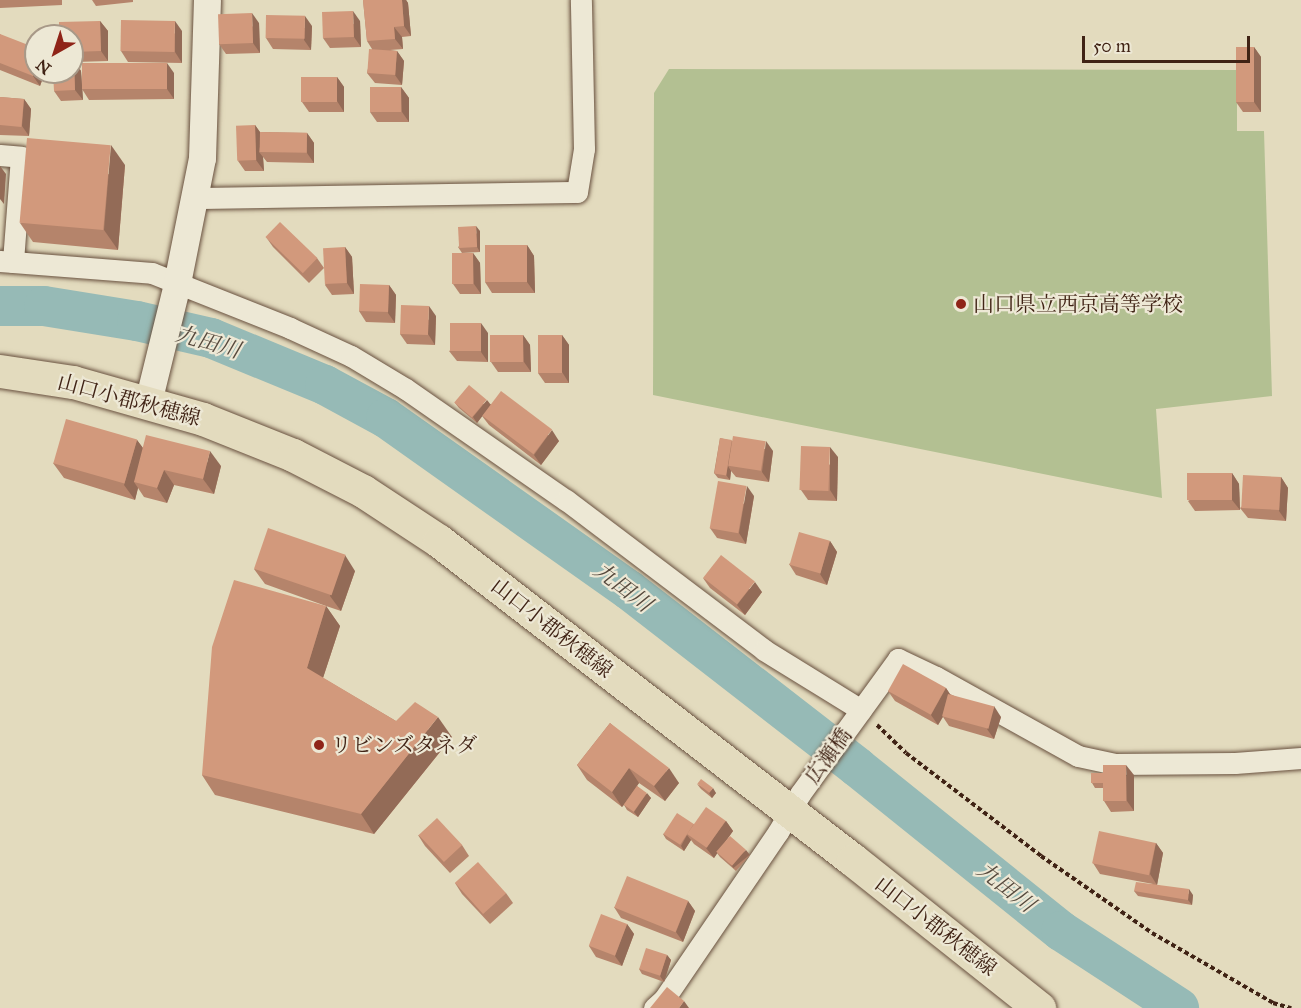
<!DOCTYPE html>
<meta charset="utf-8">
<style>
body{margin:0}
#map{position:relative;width:1301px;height:1008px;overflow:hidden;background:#e3dbbe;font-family:"IM FELL Great Primer","Noto Serif JP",serif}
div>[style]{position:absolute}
.green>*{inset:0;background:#b3c092}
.river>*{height:40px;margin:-20px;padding:0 20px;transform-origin:20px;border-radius:20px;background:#96bab6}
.path>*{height:4px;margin-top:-2px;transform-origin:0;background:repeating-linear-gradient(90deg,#402315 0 4.5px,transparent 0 7.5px)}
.roads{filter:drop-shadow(0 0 2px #69513f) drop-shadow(0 0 2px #69513f)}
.minor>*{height:21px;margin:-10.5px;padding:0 10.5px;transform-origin:10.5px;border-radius:10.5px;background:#ede8d5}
.tertiary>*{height:27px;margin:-13.5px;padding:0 13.5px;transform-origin:13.5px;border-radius:13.5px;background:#ede8d5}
.primary>*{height:33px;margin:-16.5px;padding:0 16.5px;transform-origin:16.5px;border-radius:16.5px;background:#e3dbbe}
.wall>*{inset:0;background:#b5846b}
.shaded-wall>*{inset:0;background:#936b57;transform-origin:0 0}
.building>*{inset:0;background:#d2997c;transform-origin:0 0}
.dots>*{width:16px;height:16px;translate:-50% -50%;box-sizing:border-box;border:3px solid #ede8d5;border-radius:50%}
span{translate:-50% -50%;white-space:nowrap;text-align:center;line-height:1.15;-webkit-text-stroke:4.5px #ede8d5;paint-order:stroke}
.poi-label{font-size:21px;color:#402315}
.left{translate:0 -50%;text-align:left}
.street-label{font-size:21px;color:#402315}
.water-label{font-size:22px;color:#56493d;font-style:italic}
.north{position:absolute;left:24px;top:24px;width:60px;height:60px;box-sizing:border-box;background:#ede8d5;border:2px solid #a89988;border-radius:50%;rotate:219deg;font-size:16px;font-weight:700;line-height:24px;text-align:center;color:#402315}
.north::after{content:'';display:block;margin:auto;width:21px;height:27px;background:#8f2418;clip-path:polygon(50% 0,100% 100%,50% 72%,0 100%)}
.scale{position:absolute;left:1082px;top:36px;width:168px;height:27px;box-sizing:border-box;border:3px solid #402315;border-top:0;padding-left:8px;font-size:18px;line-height:21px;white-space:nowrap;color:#402315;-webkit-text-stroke:4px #ede8d5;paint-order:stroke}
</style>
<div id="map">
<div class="green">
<i style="clip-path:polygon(669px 69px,1237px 70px,1237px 131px,1264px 131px,1272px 396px,1156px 409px,1162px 498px,653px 395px,654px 93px)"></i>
</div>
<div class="river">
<i style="left:0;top:306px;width:44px"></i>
<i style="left:44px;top:306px;width:94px;rotate:9.2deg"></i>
<i style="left:137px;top:321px;width:76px;rotate:12.9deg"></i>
<i style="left:211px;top:338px;width:123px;rotate:22.4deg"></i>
<i style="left:325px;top:385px;width:69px;rotate:28.4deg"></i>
<i style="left:386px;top:418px;width:298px;rotate:35.3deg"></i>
<i style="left:629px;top:590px;width:289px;rotate:37.8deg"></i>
<i style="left:857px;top:767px;width:262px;rotate:38.8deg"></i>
<i style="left:1061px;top:931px;width:141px;rotate:33.1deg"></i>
</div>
<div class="path">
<i style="left:877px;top:725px;width:40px;rotate:44deg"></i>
<i style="left:906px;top:753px;width:170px;rotate:37.3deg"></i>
<i style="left:1041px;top:856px;width:135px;rotate:34.7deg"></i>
<i style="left:1152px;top:933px;width:140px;rotate:30deg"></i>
<i style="left:1273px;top:1003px;width:19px;rotate:16deg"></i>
</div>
<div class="roads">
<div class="minor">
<i style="left:0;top:155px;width:21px;rotate:5deg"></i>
<i style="left:21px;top:157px;width:105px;rotate:94.4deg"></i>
<i style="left:13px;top:262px;width:13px;rotate:-176deg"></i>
<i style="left:196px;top:198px;width:381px;rotate:-0.9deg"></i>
<i style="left:577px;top:192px;width:44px;rotate:-80.8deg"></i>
<i style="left:584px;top:149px;width:149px;rotate:-91.2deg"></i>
<i style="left:13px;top:262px;width:139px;rotate:4.5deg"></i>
<i style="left:152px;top:273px;width:149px;rotate:21.7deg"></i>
<i style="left:290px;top:328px;width:67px;rotate:24.7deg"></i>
<i style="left:351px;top:356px;width:64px;rotate:31deg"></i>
<i style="left:406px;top:389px;width:195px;rotate:34.8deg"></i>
<i style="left:566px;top:500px;width:248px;rotate:37.1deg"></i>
<i style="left:764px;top:650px;width:114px;rotate:31.7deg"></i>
<i style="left:654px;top:1008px;width:13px;rotate:-42deg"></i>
<i style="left:664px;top:999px;width:202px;rotate:-55.7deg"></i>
<i style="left:778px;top:832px;width:44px;rotate:-59.9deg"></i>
<i style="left:800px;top:794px;width:167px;rotate:-54deg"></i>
<i style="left:898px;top:659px;width:42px;rotate:25.3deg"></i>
<i style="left:936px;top:677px;width:162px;rotate:29.1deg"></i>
<i style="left:1078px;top:756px;width:38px;rotate:12deg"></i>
<i style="left:1115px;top:764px;width:120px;rotate:-0.5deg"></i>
<i style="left:1235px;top:763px;width:66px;rotate:-4.3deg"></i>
</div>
<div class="tertiary">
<i style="left:148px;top:402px;width:117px;rotate:-76.2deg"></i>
<i style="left:176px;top:288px;width:133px;rotate:-78.7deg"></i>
<i style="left:202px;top:158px;width:158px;rotate:-88.2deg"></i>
</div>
<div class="primary">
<i style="left:0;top:371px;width:74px;rotate:8.6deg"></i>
<i style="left:73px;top:382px;width:135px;rotate:15.9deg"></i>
<i style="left:203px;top:419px;width:97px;rotate:21.8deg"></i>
<i style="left:293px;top:455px;width:79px;rotate:27.2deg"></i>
<i style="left:363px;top:491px;width:91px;rotate:33.3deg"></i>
<i style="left:439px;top:541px;width:523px;rotate:37.62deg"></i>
<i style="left:853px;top:860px;width:238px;rotate:38.5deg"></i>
</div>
</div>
<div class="wall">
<i style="clip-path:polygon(0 0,62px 0,62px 5px,0 8px)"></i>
<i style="clip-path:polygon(92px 0,133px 0,133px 2px,96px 6px)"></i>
<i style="clip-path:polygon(363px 0,406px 0,408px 3px,411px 36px,402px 37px,403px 49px,390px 50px,397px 51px,404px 61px,402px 85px,375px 83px,367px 73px,372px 49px,367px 41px)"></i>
<i style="clip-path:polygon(100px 21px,108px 31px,108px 61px,75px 62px,81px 71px,83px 100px,61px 101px,54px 91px,72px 72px,72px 36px)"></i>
<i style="clip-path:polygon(360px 21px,361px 47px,330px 48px,323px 38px)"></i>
<i style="clip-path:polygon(259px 23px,260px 53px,226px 54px,219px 44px)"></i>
<i style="clip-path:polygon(312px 26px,311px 50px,273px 49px,266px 38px)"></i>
<i style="clip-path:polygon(182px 31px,182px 63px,128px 62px,121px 51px)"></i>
<i style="clip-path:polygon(0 34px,36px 72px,45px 72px,40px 86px,0 70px)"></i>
<i style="clip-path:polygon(1254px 47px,1261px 57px,1261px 112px,1243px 112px,1236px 102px)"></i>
<i style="clip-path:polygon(174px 73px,174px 99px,89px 100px,82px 89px)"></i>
<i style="clip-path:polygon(337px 77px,344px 87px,344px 112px,309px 112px,302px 102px)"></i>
<i style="clip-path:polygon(401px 87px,409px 98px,409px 122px,377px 122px,370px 112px)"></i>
<i style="clip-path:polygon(0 97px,24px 99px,31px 109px,29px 136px,0 135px)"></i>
<i style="clip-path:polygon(255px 125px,260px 132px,307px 133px,314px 143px,314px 163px,267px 162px,263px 157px,264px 171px,245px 171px,238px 161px)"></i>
<i style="clip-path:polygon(125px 165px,118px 250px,33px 242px,20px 223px)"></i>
<i style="clip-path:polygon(480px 231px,480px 252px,462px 253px,458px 247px)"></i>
<i style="clip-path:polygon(266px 237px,317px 258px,324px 268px,309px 283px,273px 247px)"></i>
<i style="clip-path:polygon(527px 245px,534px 256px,535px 293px,492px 293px,485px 282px)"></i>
<i style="clip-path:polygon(345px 247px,352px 257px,354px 294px,332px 295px,325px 285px)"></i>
<i style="clip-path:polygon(473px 253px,480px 263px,481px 294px,460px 294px,453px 284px)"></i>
<i style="clip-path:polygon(389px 285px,396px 295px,395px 323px,366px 322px,359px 311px)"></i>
<i style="clip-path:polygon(436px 316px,435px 345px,407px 344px,400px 334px)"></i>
<i style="clip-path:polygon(488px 333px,488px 362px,457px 361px,449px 351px)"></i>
<i style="clip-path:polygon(523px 335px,530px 345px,531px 372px,498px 372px,491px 362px)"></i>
<i style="clip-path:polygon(562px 335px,569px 345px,569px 383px,545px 383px,538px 373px)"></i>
<i style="clip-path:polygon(455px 403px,490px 404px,559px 441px,541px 465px,489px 425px,482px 416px,477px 423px,459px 408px)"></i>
<i style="clip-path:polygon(720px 438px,773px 451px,769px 482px,736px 477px,731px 471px,730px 480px,718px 478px,714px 473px)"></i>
<i style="clip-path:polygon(137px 440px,143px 448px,221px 466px,214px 494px,174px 485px,167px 503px,144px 497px,138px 488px,135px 500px,64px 478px,53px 463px)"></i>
<i style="clip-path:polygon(838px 457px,837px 501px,808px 500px,801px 490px)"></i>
<i style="clip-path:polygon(1232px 473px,1239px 484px,1240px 510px,1195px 511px,1188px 501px)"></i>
<i style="clip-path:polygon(1281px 477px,1288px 488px,1286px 521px,1248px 518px,1240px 508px)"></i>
<i style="clip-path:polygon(754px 496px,746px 544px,717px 538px,710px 528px)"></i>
<i style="clip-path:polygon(830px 541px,837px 552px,827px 585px,796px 575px,789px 564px)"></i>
<i style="clip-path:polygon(254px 569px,355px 571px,341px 611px,326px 606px,340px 626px,323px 678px,396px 721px,452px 737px,374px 834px,215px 795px,202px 775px,326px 606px,265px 584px)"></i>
<i style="clip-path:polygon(703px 578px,762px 592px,745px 615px,710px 588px)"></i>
<i style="clip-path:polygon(946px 688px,950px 694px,1001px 717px,994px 739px,949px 726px,943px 717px,938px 725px,895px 701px,888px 691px)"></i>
<i style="clip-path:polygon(610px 723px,679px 783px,665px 801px,639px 783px,637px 786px,651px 798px,638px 817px,627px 810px,624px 805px,622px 807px,587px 780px,577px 765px)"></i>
<i style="clip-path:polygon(1134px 775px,1134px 811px,1111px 812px,1104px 801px,1103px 788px,1095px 788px,1092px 783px)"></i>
<i style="clip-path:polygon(697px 784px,716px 793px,712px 798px,701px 789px)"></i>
<i style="clip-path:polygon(726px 821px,733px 831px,725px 842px,750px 855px,736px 871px,720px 857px,717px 853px,714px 858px,694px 844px,691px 840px,684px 851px,666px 839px,663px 834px,694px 824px)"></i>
<i style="clip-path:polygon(418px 835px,462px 845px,469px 856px,450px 873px,425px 846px)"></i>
<i style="clip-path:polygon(1156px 843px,1163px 853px,1157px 885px,1193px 895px,1192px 905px,1138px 896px,1134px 891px,1153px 884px,1100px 874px,1093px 863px)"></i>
<i style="clip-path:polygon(455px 883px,506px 893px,513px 903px,490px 924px,462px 894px)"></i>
<i style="clip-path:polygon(688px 901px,695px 911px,683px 942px,621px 918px,614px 907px)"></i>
<i style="clip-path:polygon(627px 924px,634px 934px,622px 966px,596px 957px,589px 946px)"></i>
<i style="clip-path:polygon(667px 955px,671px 960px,664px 982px,642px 974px,639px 969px)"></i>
</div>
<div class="shaded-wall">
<i style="clip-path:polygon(402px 0,406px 0,408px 3px,411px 36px,404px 26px)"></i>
<i style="clip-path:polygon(353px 11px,360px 21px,361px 47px,354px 37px)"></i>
<i style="clip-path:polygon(252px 13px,259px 23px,260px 53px,253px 43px)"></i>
<i style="clip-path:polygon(305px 16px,312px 26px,311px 50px,304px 40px)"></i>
<i style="clip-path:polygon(100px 21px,108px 31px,108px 61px,101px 51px)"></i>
<i style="clip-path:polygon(175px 21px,182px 31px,182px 63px,175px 52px)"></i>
<i style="clip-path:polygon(394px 27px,402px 37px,403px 49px,395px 39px)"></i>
<i style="clip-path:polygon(1254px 47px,1261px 57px,1261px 112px,1254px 102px)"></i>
<i style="clip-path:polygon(397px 51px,404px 61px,402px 85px,395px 75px)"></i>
<i style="clip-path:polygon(74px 60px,81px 71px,83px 100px,75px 90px)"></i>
<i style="clip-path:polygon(167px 63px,174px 73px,174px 99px,167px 89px)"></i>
<i style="clip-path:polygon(36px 67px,36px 72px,45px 72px,40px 86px,33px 76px)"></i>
<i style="clip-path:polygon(337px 77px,344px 87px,344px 112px,337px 101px)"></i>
<i style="clip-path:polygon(401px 87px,409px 98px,409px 122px,402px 112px)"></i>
<i style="clip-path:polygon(24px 99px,31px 109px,29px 136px,22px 126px)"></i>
<i style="clip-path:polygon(255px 125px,262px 135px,259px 152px,263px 157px,264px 171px,256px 160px)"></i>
<i style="clip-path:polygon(307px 133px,314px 143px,314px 163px,307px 153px)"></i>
<i style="clip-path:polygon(111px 145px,125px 165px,118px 250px,104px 230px)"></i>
<i style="clip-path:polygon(0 166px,6px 174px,4px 204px,0 199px)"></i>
<i style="clip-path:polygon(476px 226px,480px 231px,480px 252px,477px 247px)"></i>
<i style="clip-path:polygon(527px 245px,534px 256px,535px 293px,527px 282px)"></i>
<i style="clip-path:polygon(345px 247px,352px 257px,354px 294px,347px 283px)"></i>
<i style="clip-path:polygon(473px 253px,480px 263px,481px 294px,474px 284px)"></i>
<i style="clip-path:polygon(389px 285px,396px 295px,395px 323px,388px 313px)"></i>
<i style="clip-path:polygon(429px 306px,436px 316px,435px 345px,428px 334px)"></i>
<i style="clip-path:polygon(481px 323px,488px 333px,488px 362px,481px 352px)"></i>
<i style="clip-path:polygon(523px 335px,530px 345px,531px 372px,524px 362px)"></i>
<i style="clip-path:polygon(562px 335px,569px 345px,569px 383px,562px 372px)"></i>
<i style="clip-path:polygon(487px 400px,491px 405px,477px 423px,473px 417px)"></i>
<i style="clip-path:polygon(552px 430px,559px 441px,541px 465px,534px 455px)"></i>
<i style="clip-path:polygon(137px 440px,148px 455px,134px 482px,138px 488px,135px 500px,124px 485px)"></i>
<i style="clip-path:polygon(732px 440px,728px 466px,731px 471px,730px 480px,726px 475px)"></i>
<i style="clip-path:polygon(766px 441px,773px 451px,769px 482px,762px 472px)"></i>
<i style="clip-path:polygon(830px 447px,838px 457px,837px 501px,830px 490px)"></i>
<i style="clip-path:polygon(210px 451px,221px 466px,214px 494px,203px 479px)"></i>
<i style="clip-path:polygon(164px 470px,174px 485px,167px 503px,157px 488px)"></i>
<i style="clip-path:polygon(1232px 473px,1239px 484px,1240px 510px,1232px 500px)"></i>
<i style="clip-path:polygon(1281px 477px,1288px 488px,1286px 521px,1279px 511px)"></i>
<i style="clip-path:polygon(747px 486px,754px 496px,746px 544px,739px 533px)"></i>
<i style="clip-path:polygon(830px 541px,837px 552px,827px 585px,820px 574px)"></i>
<i style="clip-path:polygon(345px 555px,355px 571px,341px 611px,330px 596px)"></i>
<i style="clip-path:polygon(755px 582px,762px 592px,745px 615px,737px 605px)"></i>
<i style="clip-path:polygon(326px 606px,340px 626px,320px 687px,307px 668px)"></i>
<i style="clip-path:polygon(946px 688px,953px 699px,938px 725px,931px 715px)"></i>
<i style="clip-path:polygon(994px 706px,1001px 717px,994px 739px,987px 729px)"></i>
<i style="clip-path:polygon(438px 717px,452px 737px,374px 834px,361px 814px)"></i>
<i style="clip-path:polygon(1126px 765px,1134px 775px,1134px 811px,1127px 801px)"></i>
<i style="clip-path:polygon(629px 768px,639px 783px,622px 807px,612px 792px)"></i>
<i style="clip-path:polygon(669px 768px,679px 783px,665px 801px,654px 786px)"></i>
<i style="clip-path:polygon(713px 788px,716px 793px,712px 798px,709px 793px)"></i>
<i style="clip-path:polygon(647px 793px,651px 798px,638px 817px,634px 812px)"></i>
<i style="clip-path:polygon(726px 821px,733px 831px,714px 858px,706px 848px)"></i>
<i style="clip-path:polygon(687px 835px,691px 840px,684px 851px,681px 846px)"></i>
<i style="clip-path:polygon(1156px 843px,1163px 853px,1157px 885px,1150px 874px)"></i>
<i style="left:746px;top:850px;width:6px;height:21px;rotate:51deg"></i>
<i style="clip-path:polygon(1189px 889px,1193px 895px,1192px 905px,1188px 900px)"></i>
<i style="clip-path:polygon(688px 901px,695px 911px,683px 942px,676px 932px)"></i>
<i style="clip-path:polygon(627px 924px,634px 934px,622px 966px,615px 956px)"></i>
<i style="clip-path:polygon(667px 955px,671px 960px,664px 982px,660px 976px)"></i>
<i style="clip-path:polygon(684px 1001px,689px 1008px,679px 1008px)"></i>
</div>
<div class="building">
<i style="clip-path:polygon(363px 0,402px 0,404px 26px,394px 27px,395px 39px,367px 41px)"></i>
<i style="left:353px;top:11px;width:26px;height:31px;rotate:88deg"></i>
<i style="left:252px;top:13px;width:30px;height:34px;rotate:88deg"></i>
<i style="left:266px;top:15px;width:39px;height:23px;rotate:1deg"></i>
<i style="left:121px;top:20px;width:54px;height:31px;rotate:1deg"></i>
<i style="clip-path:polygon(100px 21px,101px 51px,72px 52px,72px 36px,59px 36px,59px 22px)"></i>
<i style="clip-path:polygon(0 34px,36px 48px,36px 67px,33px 76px,0 63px)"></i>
<i style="left:1236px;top:47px;width:18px;height:55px"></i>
<i style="left:369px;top:49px;width:28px;height:24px;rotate:4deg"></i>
<i style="clip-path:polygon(74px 60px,75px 90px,54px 91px,53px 72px,72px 72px,72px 61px)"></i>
<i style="left:82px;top:63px;width:85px;height:26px"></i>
<i style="left:301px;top:77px;width:36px;height:25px"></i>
<i style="left:370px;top:87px;width:31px;height:25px"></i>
<i style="left:0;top:97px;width:24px;height:28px;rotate:5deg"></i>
<i style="left:255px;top:125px;width:35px;height:19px;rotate:88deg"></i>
<i style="left:260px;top:132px;width:47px;height:20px;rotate:1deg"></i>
<i style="left:27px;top:138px;width:84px;height:85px;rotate:5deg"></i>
<i style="left:280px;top:222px;width:52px;height:21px;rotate:44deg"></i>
<i style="left:476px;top:226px;width:21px;height:18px;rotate:87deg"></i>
<i style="left:485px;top:245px;width:42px;height:37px"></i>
<i style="left:345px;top:247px;width:36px;height:22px;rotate:87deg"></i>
<i style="left:452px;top:253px;width:21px;height:31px"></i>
<i style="left:360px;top:284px;width:29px;height:27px;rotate:2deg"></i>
<i style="left:401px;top:305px;width:28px;height:29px;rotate:2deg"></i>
<i style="left:450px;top:323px;width:31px;height:28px"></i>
<i style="left:490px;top:335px;width:33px;height:27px"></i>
<i style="left:538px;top:335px;width:24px;height:38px"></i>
<i style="left:469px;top:385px;width:23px;height:23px;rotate:40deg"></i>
<i style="left:501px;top:391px;width:64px;height:31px;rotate:37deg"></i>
<i style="left:66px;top:419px;width:74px;height:46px;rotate:16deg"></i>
<i style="clip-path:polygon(146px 435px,210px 451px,203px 479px,164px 470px,157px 488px,134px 482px)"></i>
<i style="left:733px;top:436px;width:33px;height:30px;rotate:9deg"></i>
<i style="left:720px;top:438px;width:12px;height:36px;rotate:9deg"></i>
<i style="left:801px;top:446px;width:29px;height:44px;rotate:2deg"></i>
<i style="left:1232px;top:473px;width:27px;height:45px;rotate:90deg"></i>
<i style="left:1243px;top:475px;width:38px;height:33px;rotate:3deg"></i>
<i style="left:718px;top:481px;width:29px;height:48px;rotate:10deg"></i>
<i style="left:268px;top:528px;width:82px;height:43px;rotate:19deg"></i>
<i style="left:799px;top:532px;width:32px;height:34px;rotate:16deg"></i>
<i style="left:721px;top:555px;width:43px;height:29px;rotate:38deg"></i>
<i style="clip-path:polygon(234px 580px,326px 606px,307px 668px,396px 721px,415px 702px,438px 717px,361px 814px,202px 775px,212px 647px)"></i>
<i style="left:903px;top:664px;width:49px;height:31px;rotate:29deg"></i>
<i style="left:948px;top:694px;width:48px;height:23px;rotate:15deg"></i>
<i style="clip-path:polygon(610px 723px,669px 768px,654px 786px,629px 768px,612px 792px,577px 765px)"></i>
<i style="left:1103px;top:765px;width:23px;height:36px"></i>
<i style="left:1091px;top:773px;width:12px;height:10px"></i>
<i style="left:701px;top:779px;width:15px;height:6px;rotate:37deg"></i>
<i style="left:637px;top:786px;width:12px;height:23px;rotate:35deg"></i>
<i style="left:706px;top:807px;width:24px;height:33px;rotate:35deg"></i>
<i style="left:677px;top:813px;width:20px;height:25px;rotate:33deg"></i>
<i style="left:437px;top:818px;width:37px;height:25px;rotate:47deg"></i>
<i style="left:1099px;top:831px;width:58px;height:33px;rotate:12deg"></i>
<i style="left:730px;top:836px;width:21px;height:21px;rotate:41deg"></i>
<i style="left:478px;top:862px;width:42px;height:31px;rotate:48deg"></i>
<i style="left:627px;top:876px;width:66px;height:34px;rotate:22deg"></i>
<i style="clip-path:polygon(1136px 882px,1189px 889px,1188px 900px,1134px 891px)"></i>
<i style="left:601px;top:914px;width:28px;height:34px;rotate:21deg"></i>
<i style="left:646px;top:948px;width:22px;height:22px;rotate:18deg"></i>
<i style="clip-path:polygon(667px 987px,684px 1001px,679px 1008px,650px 1008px)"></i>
</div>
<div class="dots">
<i style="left:961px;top:304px;background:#8f2418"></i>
<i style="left:319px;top:745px;background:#8f2418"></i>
</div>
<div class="poi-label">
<span class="left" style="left:973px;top:304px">山口県立西京高等学校</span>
<span class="left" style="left:331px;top:745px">リビンズタネダ</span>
</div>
<div class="street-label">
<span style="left:129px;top:400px;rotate:15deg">山口小郡秋穂線</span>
<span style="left:552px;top:628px;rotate:38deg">山口小郡秋穂線</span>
<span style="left:828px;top:756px;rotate:-54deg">広瀬橋</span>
<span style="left:936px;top:926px;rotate:38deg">山口小郡秋穂線</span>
</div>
<div class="water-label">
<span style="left:208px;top:342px;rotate:16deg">九田川</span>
<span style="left:623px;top:587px;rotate:37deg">九田川</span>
<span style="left:1006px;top:887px;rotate:38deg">九田川</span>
</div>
<div class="north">N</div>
<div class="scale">50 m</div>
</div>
